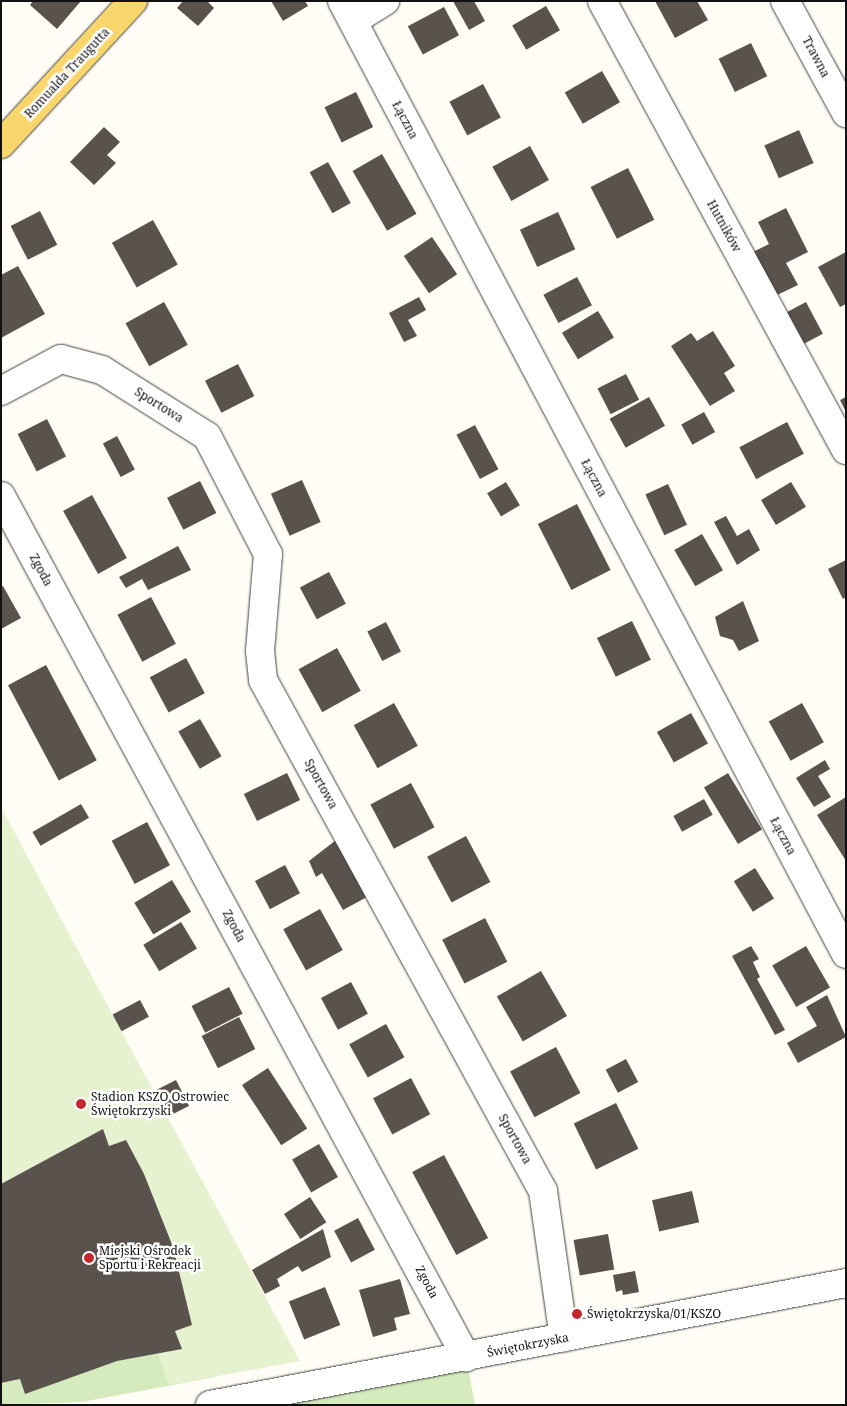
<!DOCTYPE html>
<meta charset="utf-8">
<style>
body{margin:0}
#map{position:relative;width:847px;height:1406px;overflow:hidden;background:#fffdf5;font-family:"Noto Serif",serif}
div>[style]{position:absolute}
.green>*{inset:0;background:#d5ebbd}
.pitch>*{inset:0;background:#e6f2cf}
.building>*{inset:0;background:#5a524d;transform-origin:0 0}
.roads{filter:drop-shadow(0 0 1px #444) drop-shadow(0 0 1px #444)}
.minor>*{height:28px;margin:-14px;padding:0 14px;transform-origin:14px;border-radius:14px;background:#fff}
.major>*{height:28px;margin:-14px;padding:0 14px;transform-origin:14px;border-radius:14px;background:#f9d66b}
.dots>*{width:14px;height:14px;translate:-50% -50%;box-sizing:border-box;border:2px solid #fff;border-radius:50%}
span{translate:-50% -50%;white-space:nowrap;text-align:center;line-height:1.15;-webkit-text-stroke:5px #fff;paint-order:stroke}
.street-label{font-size:12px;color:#111}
.poi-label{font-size:12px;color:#111}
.left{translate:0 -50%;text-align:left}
.frame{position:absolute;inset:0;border:2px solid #111;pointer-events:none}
</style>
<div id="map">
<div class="green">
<i style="clip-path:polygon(178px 1349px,215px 1377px,82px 1402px,1px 1405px,1px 1383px)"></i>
<i style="clip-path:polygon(466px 1357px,475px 1405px,287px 1405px,336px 1382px)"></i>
</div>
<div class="pitch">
<i style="clip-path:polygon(1px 807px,154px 1092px,300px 1361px,169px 1385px,158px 1353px,1px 1383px)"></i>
</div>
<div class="building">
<i style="clip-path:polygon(33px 1px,81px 1px,57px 29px,30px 5px)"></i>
<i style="clip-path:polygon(183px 1px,207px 1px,214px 8px,198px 26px,177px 8px)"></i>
<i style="clip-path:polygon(271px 1px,305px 1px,308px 6px,283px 21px)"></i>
<i style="clip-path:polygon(453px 1px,474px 1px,485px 21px,469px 30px)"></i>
<i style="clip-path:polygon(655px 1px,697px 1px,708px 20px,675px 38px)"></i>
<i style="left:546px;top:6px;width:28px;height:39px;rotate:60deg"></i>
<i style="left:444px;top:7px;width:32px;height:41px;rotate:62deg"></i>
<i style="left:751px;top:43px;width:37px;height:36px;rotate:64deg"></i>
<i style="left:602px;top:71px;width:36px;height:43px;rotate:60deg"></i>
<i style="left:483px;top:84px;width:38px;height:38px;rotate:62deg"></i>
<i style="left:356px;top:92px;width:39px;height:35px;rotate:64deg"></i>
<i style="clip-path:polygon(104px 127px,120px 142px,107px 155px,116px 163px,94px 185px,70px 162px)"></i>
<i style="left:799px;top:130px;width:36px;height:38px;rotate:66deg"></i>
<i style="left:530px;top:146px;width:39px;height:43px;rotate:61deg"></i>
<i style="left:382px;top:154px;width:69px;height:34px;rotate:60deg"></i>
<i style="left:328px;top:162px;width:47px;height:21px;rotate:61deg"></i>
<i style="left:628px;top:168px;width:58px;height:42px;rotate:63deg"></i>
<i style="clip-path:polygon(786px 208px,808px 252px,786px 263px,798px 285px,775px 296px,753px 252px,769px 244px,758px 222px)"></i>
<i style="left:40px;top:211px;width:38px;height:33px;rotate:63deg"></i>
<i style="left:558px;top:212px;width:41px;height:42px;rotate:65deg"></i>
<i style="left:153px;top:220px;width:51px;height:47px;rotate:61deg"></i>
<i style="left:432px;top:237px;width:45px;height:34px;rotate:56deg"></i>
<i style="clip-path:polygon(846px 252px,846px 304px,840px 307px,818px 267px)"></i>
<i style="clip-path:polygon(18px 266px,45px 314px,1px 338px,1px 275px)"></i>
<i style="left:577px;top:277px;width:32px;height:38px;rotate:62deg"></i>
<i style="clip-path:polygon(419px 297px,426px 310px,408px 320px,417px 336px,404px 342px,389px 313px)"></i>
<i style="left:164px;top:302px;width:49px;height:44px;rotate:61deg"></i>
<i style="left:806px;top:302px;width:36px;height:24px;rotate:62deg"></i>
<i style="left:598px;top:311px;width:31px;height:42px;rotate:59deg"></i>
<i style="clip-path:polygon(713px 331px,735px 366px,724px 373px,735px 391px,710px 406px,671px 346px,691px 333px,697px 341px)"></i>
<i style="left:238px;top:364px;width:36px;height:37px;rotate:63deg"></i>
<i style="left:626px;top:374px;width:29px;height:32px;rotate:63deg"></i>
<i style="left:649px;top:397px;width:33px;height:45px;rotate:61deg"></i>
<i style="clip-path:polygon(846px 397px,846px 412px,840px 400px)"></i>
<i style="left:704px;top:412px;width:23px;height:26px;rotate:61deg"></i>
<i style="left:47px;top:419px;width:42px;height:33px;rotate:63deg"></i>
<i style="left:787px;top:422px;width:36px;height:54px;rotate:62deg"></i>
<i style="left:475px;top:425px;width:50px;height:21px;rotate:62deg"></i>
<i style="left:117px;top:436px;width:38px;height:16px;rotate:62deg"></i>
<i style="left:302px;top:480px;width:46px;height:34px;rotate:66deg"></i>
<i style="left:200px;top:481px;width:36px;height:37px;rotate:63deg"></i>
<i style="left:506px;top:482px;width:27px;height:22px;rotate:59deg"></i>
<i style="left:791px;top:482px;width:29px;height:35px;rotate:59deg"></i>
<i style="left:668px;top:484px;width:45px;height:25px;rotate:65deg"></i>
<i style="left:92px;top:495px;width:72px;height:33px;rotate:61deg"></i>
<i style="left:577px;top:504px;width:74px;height:44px;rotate:63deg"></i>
<i style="clip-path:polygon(726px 516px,737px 536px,749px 529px,760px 550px,737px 565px,714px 522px)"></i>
<i style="left:702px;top:534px;width:42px;height:32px;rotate:60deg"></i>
<i style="clip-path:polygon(178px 546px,191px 570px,148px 590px,142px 579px,126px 588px,119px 577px)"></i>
<i style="clip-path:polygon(846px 560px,846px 597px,843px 599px,828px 569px)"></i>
<i style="left:329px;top:572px;width:36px;height:33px;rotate:62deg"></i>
<i style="clip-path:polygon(3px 586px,21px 618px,1px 629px,1px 587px)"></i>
<i style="left:151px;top:597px;width:53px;height:38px;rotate:62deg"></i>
<i style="clip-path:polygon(743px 601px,759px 641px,739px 651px,733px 640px,720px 636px,715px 617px)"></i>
<i style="left:632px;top:621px;width:43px;height:39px;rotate:64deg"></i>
<i style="left:386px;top:622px;width:33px;height:21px;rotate:63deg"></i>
<i style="left:337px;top:648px;width:49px;height:44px;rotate:61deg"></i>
<i style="left:186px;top:658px;width:40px;height:41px;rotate:62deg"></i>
<i style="left:46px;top:665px;width:108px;height:43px;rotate:62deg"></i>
<i style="left:394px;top:703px;width:49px;height:46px;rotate:61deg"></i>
<i style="left:802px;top:703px;width:45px;height:38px;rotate:61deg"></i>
<i style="left:691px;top:713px;width:35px;height:39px;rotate:61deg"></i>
<i style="left:200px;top:719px;width:43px;height:25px;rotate:60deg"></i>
<i style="clip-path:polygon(825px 760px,830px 769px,818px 776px,831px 797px,814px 807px,796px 778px)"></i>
<i style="left:287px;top:773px;width:30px;height:48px;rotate:64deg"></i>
<i style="left:728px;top:773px;width:66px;height:28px;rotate:59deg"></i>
<i style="left:411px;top:783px;width:50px;height:46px;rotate:62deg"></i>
<i style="clip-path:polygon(846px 797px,846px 861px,817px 815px)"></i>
<i style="left:704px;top:799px;width:18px;height:35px;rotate:61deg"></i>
<i style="left:81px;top:804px;width:16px;height:56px;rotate:60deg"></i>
<i style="left:147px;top:822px;width:49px;height:40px;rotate:62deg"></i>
<i style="left:466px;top:836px;width:52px;height:44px;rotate:62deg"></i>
<i style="clip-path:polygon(336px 840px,367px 897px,343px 910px,322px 873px,316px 877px,309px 861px)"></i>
<i style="left:285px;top:865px;width:32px;height:34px;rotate:62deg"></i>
<i style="left:755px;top:868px;width:36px;height:25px;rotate:58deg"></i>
<i style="left:172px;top:880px;width:37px;height:44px;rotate:59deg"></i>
<i style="left:320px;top:909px;width:47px;height:42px;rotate:61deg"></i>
<i style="left:485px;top:918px;width:49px;height:48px;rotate:63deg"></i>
<i style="left:181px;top:922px;width:31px;height:44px;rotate:59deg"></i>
<i style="clip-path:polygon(751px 946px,759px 959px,753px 962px,760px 977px,757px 979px,785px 1030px,775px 1035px,732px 956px)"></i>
<i style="left:806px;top:946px;width:48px;height:39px;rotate:60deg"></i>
<i style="left:541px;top:971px;width:52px;height:51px;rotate:60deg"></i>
<i style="left:351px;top:982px;width:36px;height:34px;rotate:62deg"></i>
<i style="left:229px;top:987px;width:30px;height:42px;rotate:63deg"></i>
<i style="clip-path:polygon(827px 995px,846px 1037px,798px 1063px,787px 1043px,817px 1026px,806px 1007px)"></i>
<i style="left:140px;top:1000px;width:19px;height:31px;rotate:62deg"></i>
<i style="left:239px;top:1017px;width:36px;height:42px;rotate:63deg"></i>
<i style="left:386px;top:1024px;width:38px;height:42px;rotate:61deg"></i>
<i style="left:556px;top:1047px;width:52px;height:52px;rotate:62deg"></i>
<i style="left:626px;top:1059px;width:26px;height:23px;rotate:62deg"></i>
<i style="left:268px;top:1068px;width:72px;height:31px;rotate:57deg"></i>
<i style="left:411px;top:1078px;width:41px;height:43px;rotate:62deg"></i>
<i style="left:176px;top:1080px;width:29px;height:25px;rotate:63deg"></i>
<i style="left:616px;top:1103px;width:51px;height:47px;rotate:64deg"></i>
<i style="clip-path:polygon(103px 1129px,109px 1146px,126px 1140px,144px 1174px,173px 1247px,192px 1325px,175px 1331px,182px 1349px,117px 1361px,25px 1394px,20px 1379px,1px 1383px,1px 1184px)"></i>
<i style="left:319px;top:1144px;width:38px;height:31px;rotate:60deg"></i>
<i style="left:444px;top:1155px;width:94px;height:36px;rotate:62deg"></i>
<i style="left:692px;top:1191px;width:32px;height:41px;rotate:77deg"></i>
<i style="left:310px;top:1197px;width:30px;height:31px;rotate:57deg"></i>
<i style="left:358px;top:1218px;width:36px;height:27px;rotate:62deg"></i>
<i style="clip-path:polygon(323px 1229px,331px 1257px,302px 1272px,298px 1266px,277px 1279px,280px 1286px,265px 1294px,252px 1270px)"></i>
<i style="left:608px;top:1234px;width:36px;height:35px;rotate:80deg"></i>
<i style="clip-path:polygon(635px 1271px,639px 1292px,623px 1295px,622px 1290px,616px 1292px,613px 1275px)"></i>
<i style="clip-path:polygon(400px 1279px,410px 1314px,394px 1318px,397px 1330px,373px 1337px,359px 1290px)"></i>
<i style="left:325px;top:1287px;width:41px;height:39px;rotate:68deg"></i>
</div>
<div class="roads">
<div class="minor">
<i style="left:342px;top:1px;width:1078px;rotate:62.13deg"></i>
<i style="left:602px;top:1px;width:511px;rotate:61.48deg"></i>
<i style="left:785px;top:1px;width:128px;rotate:61.4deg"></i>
<i style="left:353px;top:21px;width:38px;rotate:-32deg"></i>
<i style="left:1px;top:391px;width:68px;rotate:-28.1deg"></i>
<i style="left:61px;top:359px;width:42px;rotate:15deg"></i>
<i style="left:102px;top:370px;width:124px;rotate:32.2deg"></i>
<i style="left:207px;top:436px;width:133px;rotate:62.7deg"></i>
<i style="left:268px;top:554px;width:97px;rotate:94.7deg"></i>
<i style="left:260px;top:651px;width:29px;rotate:84deg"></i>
<i style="left:263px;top:680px;width:583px;rotate:61.28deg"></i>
<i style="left:543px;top:1191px;width:148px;rotate:81.9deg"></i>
<i style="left:1px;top:496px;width:979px;rotate:61.63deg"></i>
<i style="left:210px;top:1405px;width:648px;rotate:-10.86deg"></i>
</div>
<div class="major">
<i style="left:1px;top:144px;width:195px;rotate:-47.3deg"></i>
</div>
</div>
<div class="dots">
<i style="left:81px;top:1104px;background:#c4262e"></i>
<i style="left:89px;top:1258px;background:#c4262e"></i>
<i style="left:577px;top:1314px;background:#c4262e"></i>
</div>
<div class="street-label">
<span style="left:816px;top:57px;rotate:62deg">Trawna</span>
<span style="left:67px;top:73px;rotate:-47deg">Romualda Traugutta</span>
<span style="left:405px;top:120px;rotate:62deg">Łączna</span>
<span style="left:724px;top:226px;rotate:61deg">Hutników</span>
<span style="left:159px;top:405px;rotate:32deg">Sportowa</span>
<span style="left:594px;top:478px;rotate:62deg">Łączna</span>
<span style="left:41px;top:570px;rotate:62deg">Zgoda</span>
<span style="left:321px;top:784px;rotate:61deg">Sportowa</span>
<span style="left:783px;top:836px;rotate:62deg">Łączna</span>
<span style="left:234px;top:926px;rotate:62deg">Zgoda</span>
<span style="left:515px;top:1139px;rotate:61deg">Sportowa</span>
<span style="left:427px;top:1282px;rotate:62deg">Zgoda</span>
<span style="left:528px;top:1345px;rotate:-11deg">Świętokrzyska</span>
</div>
<div class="poi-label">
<span class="left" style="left:91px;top:1104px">Stadion KSZO Ostrowiec<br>Świętokrzyski</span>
<span class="left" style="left:99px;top:1258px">Miejski Ośrodek<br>Sportu i Rekreacji</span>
<span class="left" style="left:587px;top:1314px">Świętokrzyska/01/KSZO</span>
</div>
<div class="frame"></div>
</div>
